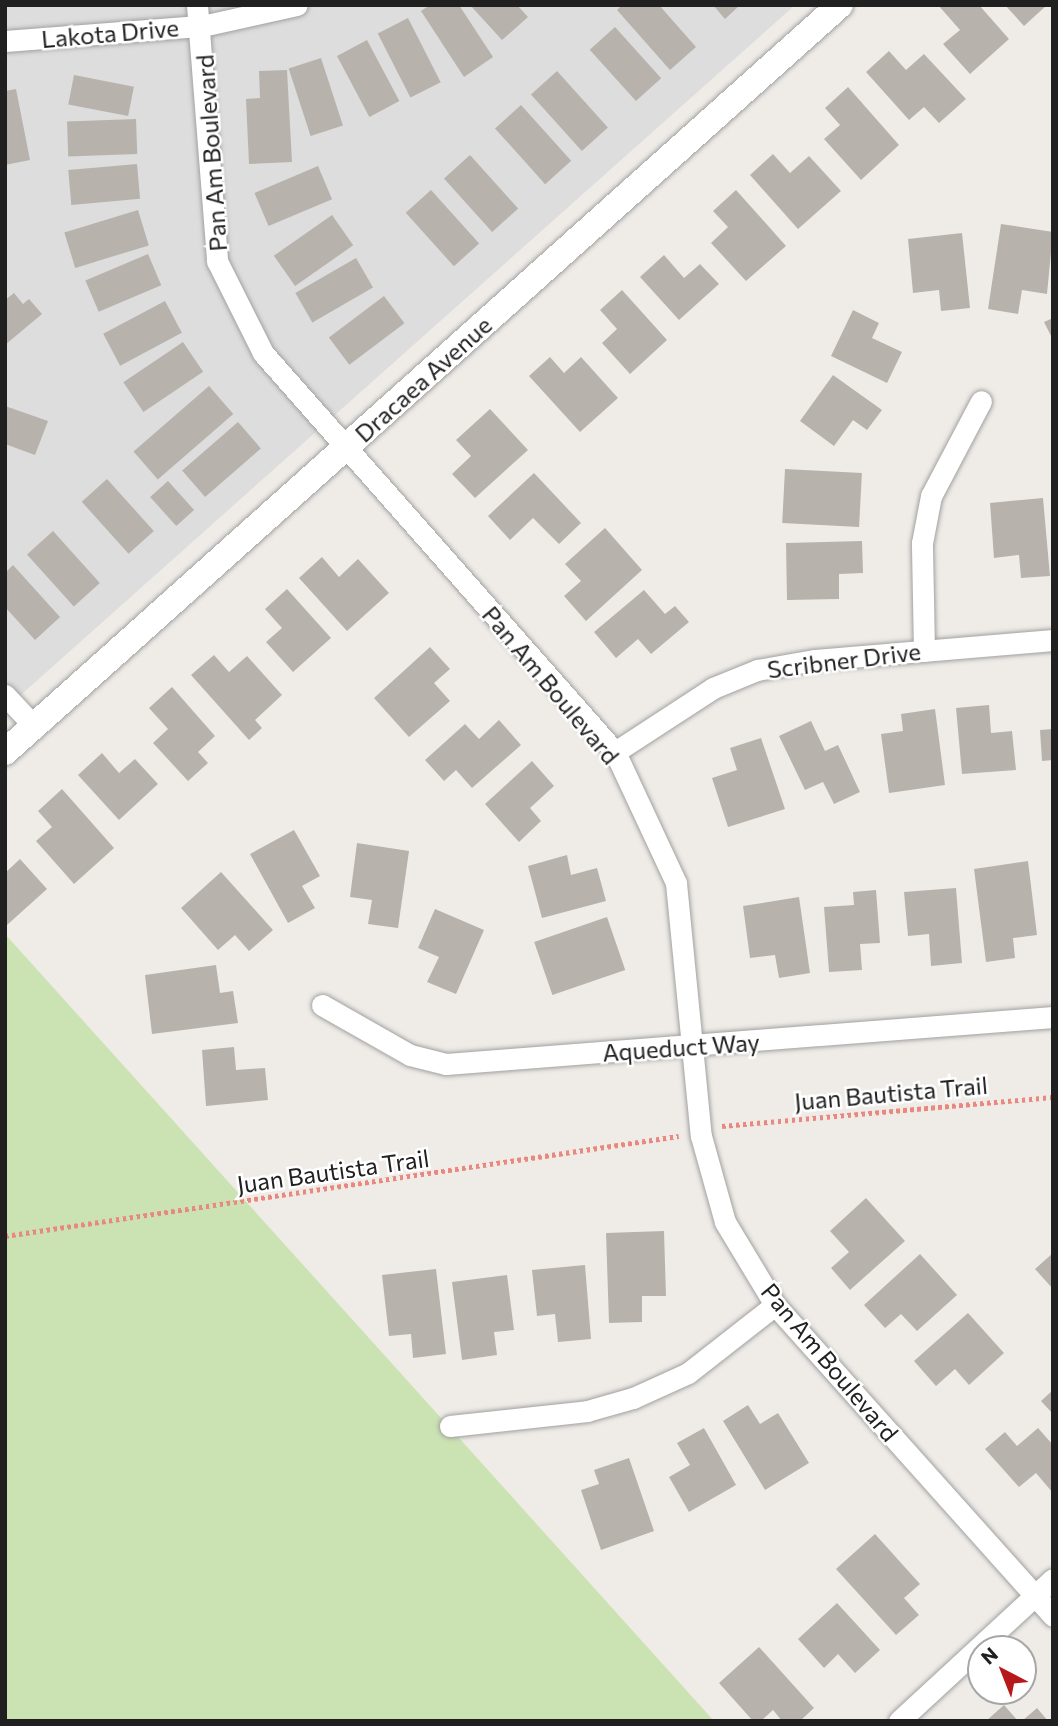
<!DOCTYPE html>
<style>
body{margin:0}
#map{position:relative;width:1058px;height:1726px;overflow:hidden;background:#efece7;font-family:Commissioner,sans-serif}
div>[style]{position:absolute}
.residential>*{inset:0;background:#ddd}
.grass>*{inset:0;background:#cbe3b3}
.building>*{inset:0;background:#b8b2ad;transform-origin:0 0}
.path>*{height:4.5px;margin-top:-2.25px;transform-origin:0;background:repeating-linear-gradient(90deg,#e9887e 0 3.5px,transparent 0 7px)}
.roads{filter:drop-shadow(0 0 2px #a1a1a1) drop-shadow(0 0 2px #a1a1a1)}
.minor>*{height:21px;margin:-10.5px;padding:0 10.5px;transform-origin:10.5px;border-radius:10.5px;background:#fff}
.tertiary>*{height:26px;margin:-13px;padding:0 13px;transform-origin:13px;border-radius:13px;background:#fff}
span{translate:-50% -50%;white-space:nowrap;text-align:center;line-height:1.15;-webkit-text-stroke:5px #fff;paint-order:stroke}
.street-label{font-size:24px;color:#202020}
.frame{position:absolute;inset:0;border:7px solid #202020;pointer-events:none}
.north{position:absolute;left:967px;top:1635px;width:70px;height:70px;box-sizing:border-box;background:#fff;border:2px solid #a6a6a6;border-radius:50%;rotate:318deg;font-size:19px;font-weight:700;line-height:28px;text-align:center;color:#202020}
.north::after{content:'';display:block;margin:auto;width:24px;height:32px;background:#b7181a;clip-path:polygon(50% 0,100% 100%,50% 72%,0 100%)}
</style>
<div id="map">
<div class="residential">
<i style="clip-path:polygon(5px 5px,795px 5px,5px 709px)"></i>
</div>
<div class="grass">
<i style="clip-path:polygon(5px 934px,714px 1721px,5px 1721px)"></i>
</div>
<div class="building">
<i style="clip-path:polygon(430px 5px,459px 5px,493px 57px,464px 77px,421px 11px)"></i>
<i style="clip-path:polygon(470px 5px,517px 5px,528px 17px,502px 40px)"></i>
<i style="clip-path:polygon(622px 5px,659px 5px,696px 47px,670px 70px,617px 10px)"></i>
<i style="clip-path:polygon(713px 5px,740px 5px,725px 19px)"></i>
<i style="clip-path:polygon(938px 5px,979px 5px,1009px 39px,970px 74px,943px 44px,960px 30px)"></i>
<i style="clip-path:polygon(1005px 5px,1047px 5px,1024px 26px)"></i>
<i style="left:408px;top:18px;width:72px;height:34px;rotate:63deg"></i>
<i style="left:615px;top:27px;width:69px;height:34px;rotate:48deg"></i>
<i style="left:367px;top:40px;width:69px;height:34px;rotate:62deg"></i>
<i style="clip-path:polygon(889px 51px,906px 70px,924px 54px,966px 99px,939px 123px,924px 107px,909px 120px,866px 72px)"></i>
<i style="left:321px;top:58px;width:71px;height:34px;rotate:72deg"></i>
<i style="clip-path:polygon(287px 70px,292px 162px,249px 164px,246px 99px,260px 98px,259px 71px)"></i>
<i style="left:557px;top:71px;width:76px;height:35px;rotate:48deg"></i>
<i style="left:74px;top:75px;width:61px;height:30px;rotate:11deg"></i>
<i style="clip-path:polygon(848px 87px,899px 145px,861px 180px,824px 139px,840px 125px,825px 108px)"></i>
<i style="clip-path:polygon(16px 89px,30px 160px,5px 165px,5px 91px)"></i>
<i style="left:521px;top:105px;width:75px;height:35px;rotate:48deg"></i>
<i style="left:136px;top:119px;width:35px;height:69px;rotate:88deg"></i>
<i style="clip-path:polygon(773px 154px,790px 173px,809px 156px,841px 191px,798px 229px,750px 175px)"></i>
<i style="left:470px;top:155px;width:72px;height:35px;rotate:48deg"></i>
<i style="left:137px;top:164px;width:35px;height:69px;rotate:85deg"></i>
<i style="left:318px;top:166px;width:36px;height:69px;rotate:67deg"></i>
<i style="left:431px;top:190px;width:72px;height:34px;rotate:48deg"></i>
<i style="clip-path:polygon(736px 190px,786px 246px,746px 281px,711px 243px,728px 227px,713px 211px)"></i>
<i style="left:138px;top:210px;width:37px;height:77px;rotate:73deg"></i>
<i style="left:332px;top:215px;width:37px;height:71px;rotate:55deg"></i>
<i style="clip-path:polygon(1001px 224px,1053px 232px,1047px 294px,1022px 290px,1018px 314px,988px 309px)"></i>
<i style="clip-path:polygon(962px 233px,970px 308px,941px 311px,939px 290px,913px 293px,908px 239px)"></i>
<i style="left:148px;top:254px;width:34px;height:68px;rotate:67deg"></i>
<i style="clip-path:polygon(664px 255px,684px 278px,700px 264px,719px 284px,679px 320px,640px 277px)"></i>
<i style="left:356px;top:258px;width:34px;height:70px;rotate:60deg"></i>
<i style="clip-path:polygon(622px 290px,667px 340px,630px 374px,602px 343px,617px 329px,600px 310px)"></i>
<i style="clip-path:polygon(14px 293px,23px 304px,29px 299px,42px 314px,5px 345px,5px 300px)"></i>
<i style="left:384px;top:296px;width:34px;height:69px;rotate:53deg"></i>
<i style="left:165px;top:301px;width:36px;height:70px;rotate:62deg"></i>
<i style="clip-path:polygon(853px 310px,879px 323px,872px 338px,902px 352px,887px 383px,831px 356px)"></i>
<i style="clip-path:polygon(1053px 318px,1053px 340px,1044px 322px)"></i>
<i style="left:183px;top:342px;width:36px;height:72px;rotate:56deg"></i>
<i style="clip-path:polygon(550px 357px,564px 373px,581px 357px,618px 398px,580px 432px,529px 376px)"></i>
<i style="clip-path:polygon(833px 375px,882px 410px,867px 430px,853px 420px,834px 446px,800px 421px)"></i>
<i style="left:209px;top:386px;width:37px;height:100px;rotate:49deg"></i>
<i style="clip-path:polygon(5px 406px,48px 421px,35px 455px,5px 444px)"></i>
<i style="clip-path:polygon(490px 409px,528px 450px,475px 498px,452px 474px,471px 456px,456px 440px)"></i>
<i style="left:238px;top:422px;width:35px;height:74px;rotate:49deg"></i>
<i style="left:785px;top:469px;width:77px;height:54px;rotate:3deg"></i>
<i style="clip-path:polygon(534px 473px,581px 523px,559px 544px,533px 518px,510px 540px,488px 516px)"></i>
<i style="left:107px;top:479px;width:70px;height:34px;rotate:48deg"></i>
<i style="left:168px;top:481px;width:39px;height:24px;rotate:48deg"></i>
<i style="clip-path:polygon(1043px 498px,1050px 576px,1021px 578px,1019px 555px,994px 558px,990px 503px)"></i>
<i style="clip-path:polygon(605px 528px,642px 570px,586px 621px,564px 596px,581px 581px,565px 564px)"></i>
<i style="left:53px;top:531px;width:70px;height:35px;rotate:48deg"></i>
<i style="clip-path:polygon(862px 541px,863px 573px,839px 574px,839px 599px,787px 600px,786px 543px)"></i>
<i style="clip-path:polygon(322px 557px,339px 577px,358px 559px,389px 593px,347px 631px,299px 578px)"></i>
<i style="clip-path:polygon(13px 565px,60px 617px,35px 640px,5px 607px,5px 573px)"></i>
<i style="clip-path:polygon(287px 589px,331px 638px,293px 672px,266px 642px,282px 628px,265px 609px)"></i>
<i style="clip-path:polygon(644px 590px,665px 614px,675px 606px,689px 622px,651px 654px,638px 639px,616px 658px,594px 632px)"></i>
<i style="clip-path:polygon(430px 647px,450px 669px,434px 683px,450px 701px,409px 737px,374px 698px)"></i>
<i style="clip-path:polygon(214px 655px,229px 672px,247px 656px,282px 695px,255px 720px,262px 728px,249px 740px,191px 675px)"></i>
<i style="clip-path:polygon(172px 687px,215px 736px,198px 752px,208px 763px,188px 781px,153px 743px,168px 729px,149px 708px)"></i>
<i style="clip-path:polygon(989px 705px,991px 733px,1012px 731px,1016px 770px,962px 774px,956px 708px)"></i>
<i style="clip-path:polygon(935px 709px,945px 785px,889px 793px,881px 734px,903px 731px,901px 714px)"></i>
<i style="clip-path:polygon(499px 720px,521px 745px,472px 788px,456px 770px,444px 781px,425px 760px,465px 724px,479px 739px)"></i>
<i style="clip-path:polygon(811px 721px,825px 751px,838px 745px,860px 792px,834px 804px,823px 782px,805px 790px,779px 736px)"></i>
<i style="clip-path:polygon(1053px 729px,1053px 760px,1042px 761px,1040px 730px)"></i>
<i style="clip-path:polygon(761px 738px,785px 809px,728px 827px,712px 778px,737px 770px,730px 748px)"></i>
<i style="clip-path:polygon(102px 753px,119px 773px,135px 759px,158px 784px,119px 820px,78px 775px)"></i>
<i style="clip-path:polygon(532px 761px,554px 786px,530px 808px,541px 821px,519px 842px,485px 804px)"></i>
<i style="clip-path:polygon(62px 789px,114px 848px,74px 884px,36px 841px,52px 827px,38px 811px)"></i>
<i style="clip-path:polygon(294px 830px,320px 876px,302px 886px,315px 908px,288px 923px,250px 854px)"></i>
<i style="clip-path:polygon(357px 843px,409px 851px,398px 928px,368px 924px,372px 900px,350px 897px)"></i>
<i style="clip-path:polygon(567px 855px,571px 875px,597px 868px,606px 901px,542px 918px,528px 866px)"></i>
<i style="clip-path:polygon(20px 859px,47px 889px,7px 925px,5px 873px)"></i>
<i style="clip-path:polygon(1028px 861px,1037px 935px,1013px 938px,1015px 958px,986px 962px,974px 869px)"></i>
<i style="clip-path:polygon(221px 872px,273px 930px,249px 951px,235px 935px,218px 950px,181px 908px)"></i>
<i style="clip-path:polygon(956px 888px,962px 963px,931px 966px,929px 934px,908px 936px,904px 892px)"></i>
<i style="clip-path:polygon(876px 890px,880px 943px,860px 944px,862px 970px,829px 972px,824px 907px,854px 905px,853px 892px)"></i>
<i style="clip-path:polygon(799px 897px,810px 973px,779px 978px,775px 955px,750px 958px,743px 906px)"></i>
<i style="clip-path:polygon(435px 909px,484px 930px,456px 994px,427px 982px,439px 957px,418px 948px)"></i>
<i style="left:607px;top:917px;width:56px;height:77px;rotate:71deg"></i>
<i style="clip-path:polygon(216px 965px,220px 993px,233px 991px,238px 1023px,152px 1034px,145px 975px)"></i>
<i style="clip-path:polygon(234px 1047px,236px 1070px,265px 1068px,268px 1100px,206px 1106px,202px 1050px)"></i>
<i style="clip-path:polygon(866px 1198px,905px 1241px,850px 1290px,831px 1268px,849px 1252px,830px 1231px)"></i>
<i style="clip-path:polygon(664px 1231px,666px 1296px,642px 1296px,642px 1322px,609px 1323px,606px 1233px)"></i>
<i style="clip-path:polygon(1053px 1253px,1053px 1289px,1035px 1269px)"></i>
<i style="clip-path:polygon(920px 1254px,957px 1295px,917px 1331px,901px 1314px,885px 1328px,864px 1305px)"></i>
<i style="clip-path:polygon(585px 1265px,591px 1339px,558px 1342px,555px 1314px,537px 1316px,532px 1270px)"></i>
<i style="clip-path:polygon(436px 1269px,446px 1354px,413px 1358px,411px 1334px,389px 1336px,382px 1275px)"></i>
<i style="clip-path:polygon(507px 1275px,514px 1330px,494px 1332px,497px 1355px,462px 1360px,452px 1282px)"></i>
<i style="clip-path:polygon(968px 1313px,1004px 1353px,969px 1385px,955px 1369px,936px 1386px,914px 1361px)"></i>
<i style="clip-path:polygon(1053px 1390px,1053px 1414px,1041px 1401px)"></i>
<i style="clip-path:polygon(748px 1405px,760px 1424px,778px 1413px,809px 1463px,765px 1490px,723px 1421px)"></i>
<i style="clip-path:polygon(704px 1428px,736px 1485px,689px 1512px,669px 1477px,690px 1465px,677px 1443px)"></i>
<i style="clip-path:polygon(1038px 1428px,1053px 1445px,1053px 1493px,1036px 1473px,1019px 1487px,985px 1449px,1005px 1432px,1017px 1446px)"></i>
<i style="clip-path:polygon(629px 1458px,654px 1531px,601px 1550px,581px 1490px,599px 1484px,594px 1470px)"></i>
<i style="clip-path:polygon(875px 1534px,920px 1584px,904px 1598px,919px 1615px,896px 1635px,836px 1569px)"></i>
<i style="clip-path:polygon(837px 1603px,880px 1650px,855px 1673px,838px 1654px,824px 1668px,798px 1639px)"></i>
<i style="clip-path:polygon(759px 1647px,814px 1708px,800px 1721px,782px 1721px,773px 1710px,761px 1721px,753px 1721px,719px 1683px)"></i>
<i style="clip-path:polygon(1004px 1705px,1018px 1721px,986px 1721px)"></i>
<i style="clip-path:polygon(1037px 1708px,1048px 1721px,1022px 1721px)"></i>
</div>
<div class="path">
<i style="left:722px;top:1126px;width:332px;rotate:-5deg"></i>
<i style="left:5px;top:1236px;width:681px;rotate:-8.44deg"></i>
</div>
<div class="roads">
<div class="minor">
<i style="left:197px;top:5px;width:257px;rotate:85.5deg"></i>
<i style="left:217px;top:261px;width:103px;rotate:63.4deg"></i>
<i style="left:263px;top:353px;width:532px;rotate:48.58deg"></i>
<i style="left:615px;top:752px;width:145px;rotate:65deg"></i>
<i style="left:676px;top:883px;width:254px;rotate:84.4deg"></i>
<i style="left:701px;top:1136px;width:89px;rotate:74.4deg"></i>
<i style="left:725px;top:1222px;width:97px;rotate:58.9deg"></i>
<i style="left:775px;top:1305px;width:417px;rotate:48.2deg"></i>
<i style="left:5px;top:41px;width:198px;rotate:-4.4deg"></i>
<i style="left:202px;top:26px;width:97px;rotate:-12.5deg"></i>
<i style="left:924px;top:651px;width:108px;rotate:-91.1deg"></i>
<i style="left:922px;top:543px;width:48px;rotate:-79.2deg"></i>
<i style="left:931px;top:496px;width:107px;rotate:-62.2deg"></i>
<i style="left:5px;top:695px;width:42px;rotate:46.9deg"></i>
<i style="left:615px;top:752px;width:117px;rotate:-33.1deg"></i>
<i style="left:713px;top:688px;width:48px;rotate:-22.2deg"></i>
<i style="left:757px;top:670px;width:59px;rotate:-9.8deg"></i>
<i style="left:815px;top:660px;width:239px;rotate:-4.8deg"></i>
<i style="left:322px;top:1005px;width:101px;rotate:29.6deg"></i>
<i style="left:410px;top:1055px;width:37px;rotate:14deg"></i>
<i style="left:446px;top:1064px;width:609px;rotate:-4.43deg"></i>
<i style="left:450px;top:1426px;width:138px;rotate:-6.2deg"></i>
<i style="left:587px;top:1411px;width:48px;rotate:-15.8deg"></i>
<i style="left:633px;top:1398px;width:60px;rotate:-24.4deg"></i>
<i style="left:688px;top:1373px;width:110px;rotate:-38deg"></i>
<i style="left:899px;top:1721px;width:209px;rotate:-42.7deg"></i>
</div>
<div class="tertiary">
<i style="left:5px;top:752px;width:1120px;rotate:-41.82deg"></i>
</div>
</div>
<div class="street-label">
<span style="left:110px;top:33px;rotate:-5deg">Lakota Drive</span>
<span style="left:211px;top:153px;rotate:-94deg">Pan Am Boulevard</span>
<span style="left:423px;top:379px;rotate:-42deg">Dracaea Avenue</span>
<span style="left:844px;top:660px;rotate:-7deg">Scribner Drive</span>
<span style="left:551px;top:685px;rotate:50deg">Pan Am Boulevard</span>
<span style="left:681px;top:1047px;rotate:-4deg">Aqueduct Way</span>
<span style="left:891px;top:1093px;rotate:-5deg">Juan Bautista Trail</span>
<span style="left:333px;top:1171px;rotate:-8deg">Juan Bautista Trail</span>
<span style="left:830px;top:1362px;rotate:50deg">Pan Am Boulevard</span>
</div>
<div class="frame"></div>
<div class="north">N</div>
</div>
